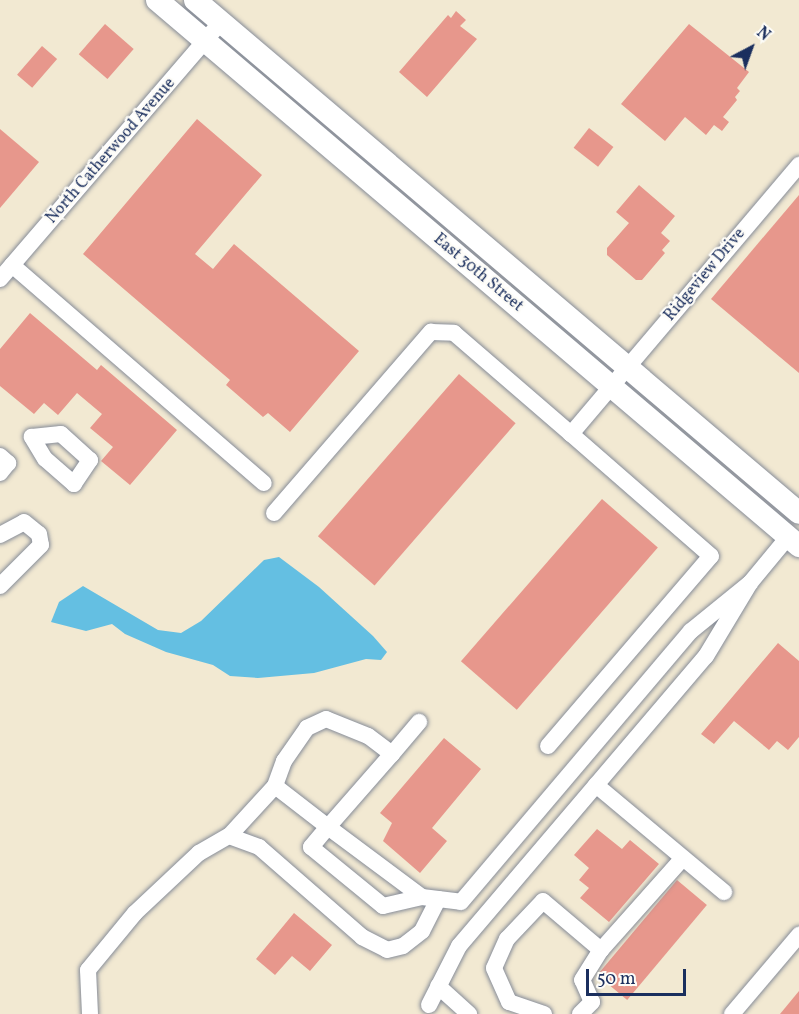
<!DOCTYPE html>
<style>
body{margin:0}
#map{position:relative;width:799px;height:1014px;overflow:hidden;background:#f2e9d2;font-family:Vollkorn,serif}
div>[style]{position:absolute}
.water>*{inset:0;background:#64bfe2}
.building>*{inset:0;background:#e7978c;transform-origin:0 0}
.roads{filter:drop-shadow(0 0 2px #868c98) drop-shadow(0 0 2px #868c98)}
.minor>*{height:16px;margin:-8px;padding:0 8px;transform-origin:8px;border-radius:8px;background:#fff}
.major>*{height:22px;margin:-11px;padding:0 11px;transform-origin:11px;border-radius:11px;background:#fff}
span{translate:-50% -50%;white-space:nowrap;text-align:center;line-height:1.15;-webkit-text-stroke:4.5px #fdfcf7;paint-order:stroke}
.street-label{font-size:16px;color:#1b2f5e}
.north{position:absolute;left:721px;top:18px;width:60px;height:60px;-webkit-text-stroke:4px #fdfcf7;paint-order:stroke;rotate:41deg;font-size:16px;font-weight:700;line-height:24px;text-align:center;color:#1b2f5e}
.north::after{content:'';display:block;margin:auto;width:21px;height:27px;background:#1b2f5e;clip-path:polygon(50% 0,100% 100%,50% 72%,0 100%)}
.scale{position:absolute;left:586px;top:969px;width:100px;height:27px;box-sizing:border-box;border:3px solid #1b2f5e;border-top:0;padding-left:8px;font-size:18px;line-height:21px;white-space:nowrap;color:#1b2f5e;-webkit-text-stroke:4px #fdfcf7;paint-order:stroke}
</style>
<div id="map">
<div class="water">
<i style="clip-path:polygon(279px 557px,319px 587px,373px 636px,387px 652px,381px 660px,366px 659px,314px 673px,258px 678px,230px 676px,213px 665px,166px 652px,125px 634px,112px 624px,86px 631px,51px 622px,59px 602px,83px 586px,158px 630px,181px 633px,201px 621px,264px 560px)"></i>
</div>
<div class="building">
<i style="clip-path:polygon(456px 11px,466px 20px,460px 26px,477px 39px,427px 97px,399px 72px,448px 15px,451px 18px)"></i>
<i style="left:105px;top:24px;width:38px;height:40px;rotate:41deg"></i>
<i style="clip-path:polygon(689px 24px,749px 72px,737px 88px,740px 91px,735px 97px,737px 100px,723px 117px,729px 122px,722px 131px,714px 125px,706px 135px,685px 117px,665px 141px,621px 104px)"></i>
<i style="left:42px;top:46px;width:20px;height:38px;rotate:41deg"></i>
<i style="clip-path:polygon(197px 119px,262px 175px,195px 254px,213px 269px,234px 244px,359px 351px,290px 432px,268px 413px,263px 417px,226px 385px,230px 380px,83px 254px)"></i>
<i style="left:589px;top:128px;width:31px;height:25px;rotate:38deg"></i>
<i style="clip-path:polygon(0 129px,39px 162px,0 208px)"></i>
<i style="clip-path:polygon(639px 185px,675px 216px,661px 233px,670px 241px,662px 250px,665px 253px,642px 280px,636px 280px,607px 255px,607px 248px,629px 223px,616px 212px)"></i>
<i style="clip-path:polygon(799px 195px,799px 373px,711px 299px)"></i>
<i style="clip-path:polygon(30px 313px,97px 370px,101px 365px,177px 430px,130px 485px,101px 461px,113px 447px,90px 428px,102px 414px,77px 393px,58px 415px,44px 403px,34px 414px,0 386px,0 349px)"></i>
<i style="left:459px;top:374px;width:75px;height:215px;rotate:41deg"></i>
<i style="left:602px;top:499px;width:74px;height:215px;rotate:41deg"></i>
<i style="clip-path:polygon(778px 643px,799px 661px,799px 737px,788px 750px,777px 741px,769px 750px,734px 721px,714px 744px,701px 734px)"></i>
<i style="clip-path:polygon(444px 738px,481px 769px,432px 828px,447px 841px,420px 873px,383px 841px,392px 823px,380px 813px)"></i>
<i style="clip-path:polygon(597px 829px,622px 849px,630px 840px,659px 864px,609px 922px,580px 898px,589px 888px,579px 880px,589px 868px,574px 855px)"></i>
<i style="left:677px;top:880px;width:39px;height:124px;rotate:40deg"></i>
<i style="clip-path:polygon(294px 913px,332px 945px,310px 971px,292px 956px,275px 975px,256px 959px)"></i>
<i style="clip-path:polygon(799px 991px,799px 1014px,780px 1014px)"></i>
</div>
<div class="roads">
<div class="minor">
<i style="left:12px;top:265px;width:333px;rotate:40.9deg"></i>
<i style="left:0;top:279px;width:339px;rotate:-49.3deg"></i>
<i style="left:61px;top:434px;width:39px;rotate:42deg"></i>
<i style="left:90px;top:460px;width:29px;rotate:124deg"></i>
<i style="left:74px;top:484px;width:38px;rotate:-139deg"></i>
<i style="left:45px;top:459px;width:26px;rotate:-121deg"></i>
<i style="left:32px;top:437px;width:29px;rotate:-6deg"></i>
<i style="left:0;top:456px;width:11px;rotate:41deg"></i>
<i style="left:8px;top:463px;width:13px;rotate:129deg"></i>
<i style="left:274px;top:513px;width:240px;rotate:-49.1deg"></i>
<i style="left:431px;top:332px;width:23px;rotate:2deg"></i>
<i style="left:454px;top:333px;width:155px;rotate:40.8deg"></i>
<i style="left:571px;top:434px;width:353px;rotate:-49.7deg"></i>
<i style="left:0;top:535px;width:27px;rotate:-28deg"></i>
<i style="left:24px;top:522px;width:19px;rotate:39deg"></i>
<i style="left:39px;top:534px;width:11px;rotate:80deg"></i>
<i style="left:41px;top:545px;width:58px;rotate:135deg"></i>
<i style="left:548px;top:746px;width:250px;rotate:-49.4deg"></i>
<i style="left:711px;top:556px;width:186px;rotate:-138.9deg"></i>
<i style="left:392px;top:754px;width:42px;rotate:-49.8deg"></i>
<i style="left:596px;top:785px;width:167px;rotate:39.9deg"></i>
<i style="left:275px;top:786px;width:68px;rotate:132.6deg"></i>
<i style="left:229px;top:836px;width:32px;rotate:20deg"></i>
<i style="left:259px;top:847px;width:137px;rotate:41.1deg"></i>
<i style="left:362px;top:937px;width:28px;rotate:27deg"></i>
<i style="left:387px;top:950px;width:16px;rotate:-14deg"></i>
<i style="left:403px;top:946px;width:24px;rotate:-38deg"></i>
<i style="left:422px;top:931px;width:36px;rotate:-63deg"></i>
<i style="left:422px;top:897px;width:40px;rotate:167deg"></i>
<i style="left:383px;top:906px;width:93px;rotate:-140.7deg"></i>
<i style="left:311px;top:847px;width:26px;rotate:-50deg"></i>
<i style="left:328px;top:827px;width:97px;rotate:-48.8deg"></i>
<i style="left:392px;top:754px;width:30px;rotate:-143deg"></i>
<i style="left:368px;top:736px;width:45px;rotate:-158deg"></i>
<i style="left:326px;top:719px;width:21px;rotate:155deg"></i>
<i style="left:307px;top:728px;width:40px;rotate:124.9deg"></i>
<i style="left:284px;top:761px;width:27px;rotate:110deg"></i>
<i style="left:275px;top:786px;width:67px;rotate:37.7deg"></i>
<i style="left:328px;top:827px;width:117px;rotate:36.7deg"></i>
<i style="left:422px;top:897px;width:39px;rotate:7deg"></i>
<i style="left:461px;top:902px;width:355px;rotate:-49.7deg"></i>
<i style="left:691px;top:631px;width:76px;rotate:-39.1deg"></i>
<i style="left:438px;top:986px;width:42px;rotate:42.1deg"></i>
<i style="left:429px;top:1005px;width:66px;rotate:-63deg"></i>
<i style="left:459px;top:946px;width:381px;rotate:-49.6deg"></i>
<i style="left:706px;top:656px;width:85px;rotate:-58.9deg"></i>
<i style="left:750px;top:583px;width:60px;rotate:-50.4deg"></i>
<i style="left:90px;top:1014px;width:44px;rotate:-92.6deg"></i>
<i style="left:88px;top:970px;width:74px;rotate:-50.5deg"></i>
<i style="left:135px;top:913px;width:88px;rotate:-43.2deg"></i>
<i style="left:199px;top:853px;width:34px;rotate:-30deg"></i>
<i style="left:544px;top:1014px;width:37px;rotate:-161deg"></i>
<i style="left:509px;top:1002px;width:37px;rotate:-114deg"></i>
<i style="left:494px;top:968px;width:32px;rotate:-66deg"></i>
<i style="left:507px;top:939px;width:52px;rotate:-46.5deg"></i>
<i style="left:543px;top:901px;width:76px;rotate:40.2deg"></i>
<i style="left:580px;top:1014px;width:17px;rotate:-45deg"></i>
<i style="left:592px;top:1002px;width:24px;rotate:-114deg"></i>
<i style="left:582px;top:980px;width:36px;rotate:-58deg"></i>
<i style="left:601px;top:950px;width:123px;rotate:-48.3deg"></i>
<i style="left:732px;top:1014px;width:104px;rotate:-49.7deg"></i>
</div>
<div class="major">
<i style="left:157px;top:0;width:843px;rotate:40.38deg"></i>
<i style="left:195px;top:0;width:792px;rotate:40.34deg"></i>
</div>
</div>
<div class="street-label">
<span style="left:111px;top:151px;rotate:-49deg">North Catherwood Avenue</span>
<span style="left:478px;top:273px;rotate:40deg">East 30th Street</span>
<span style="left:705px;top:275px;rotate:-50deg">Ridgeview Drive</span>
</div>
<div class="north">N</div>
<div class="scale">50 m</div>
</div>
